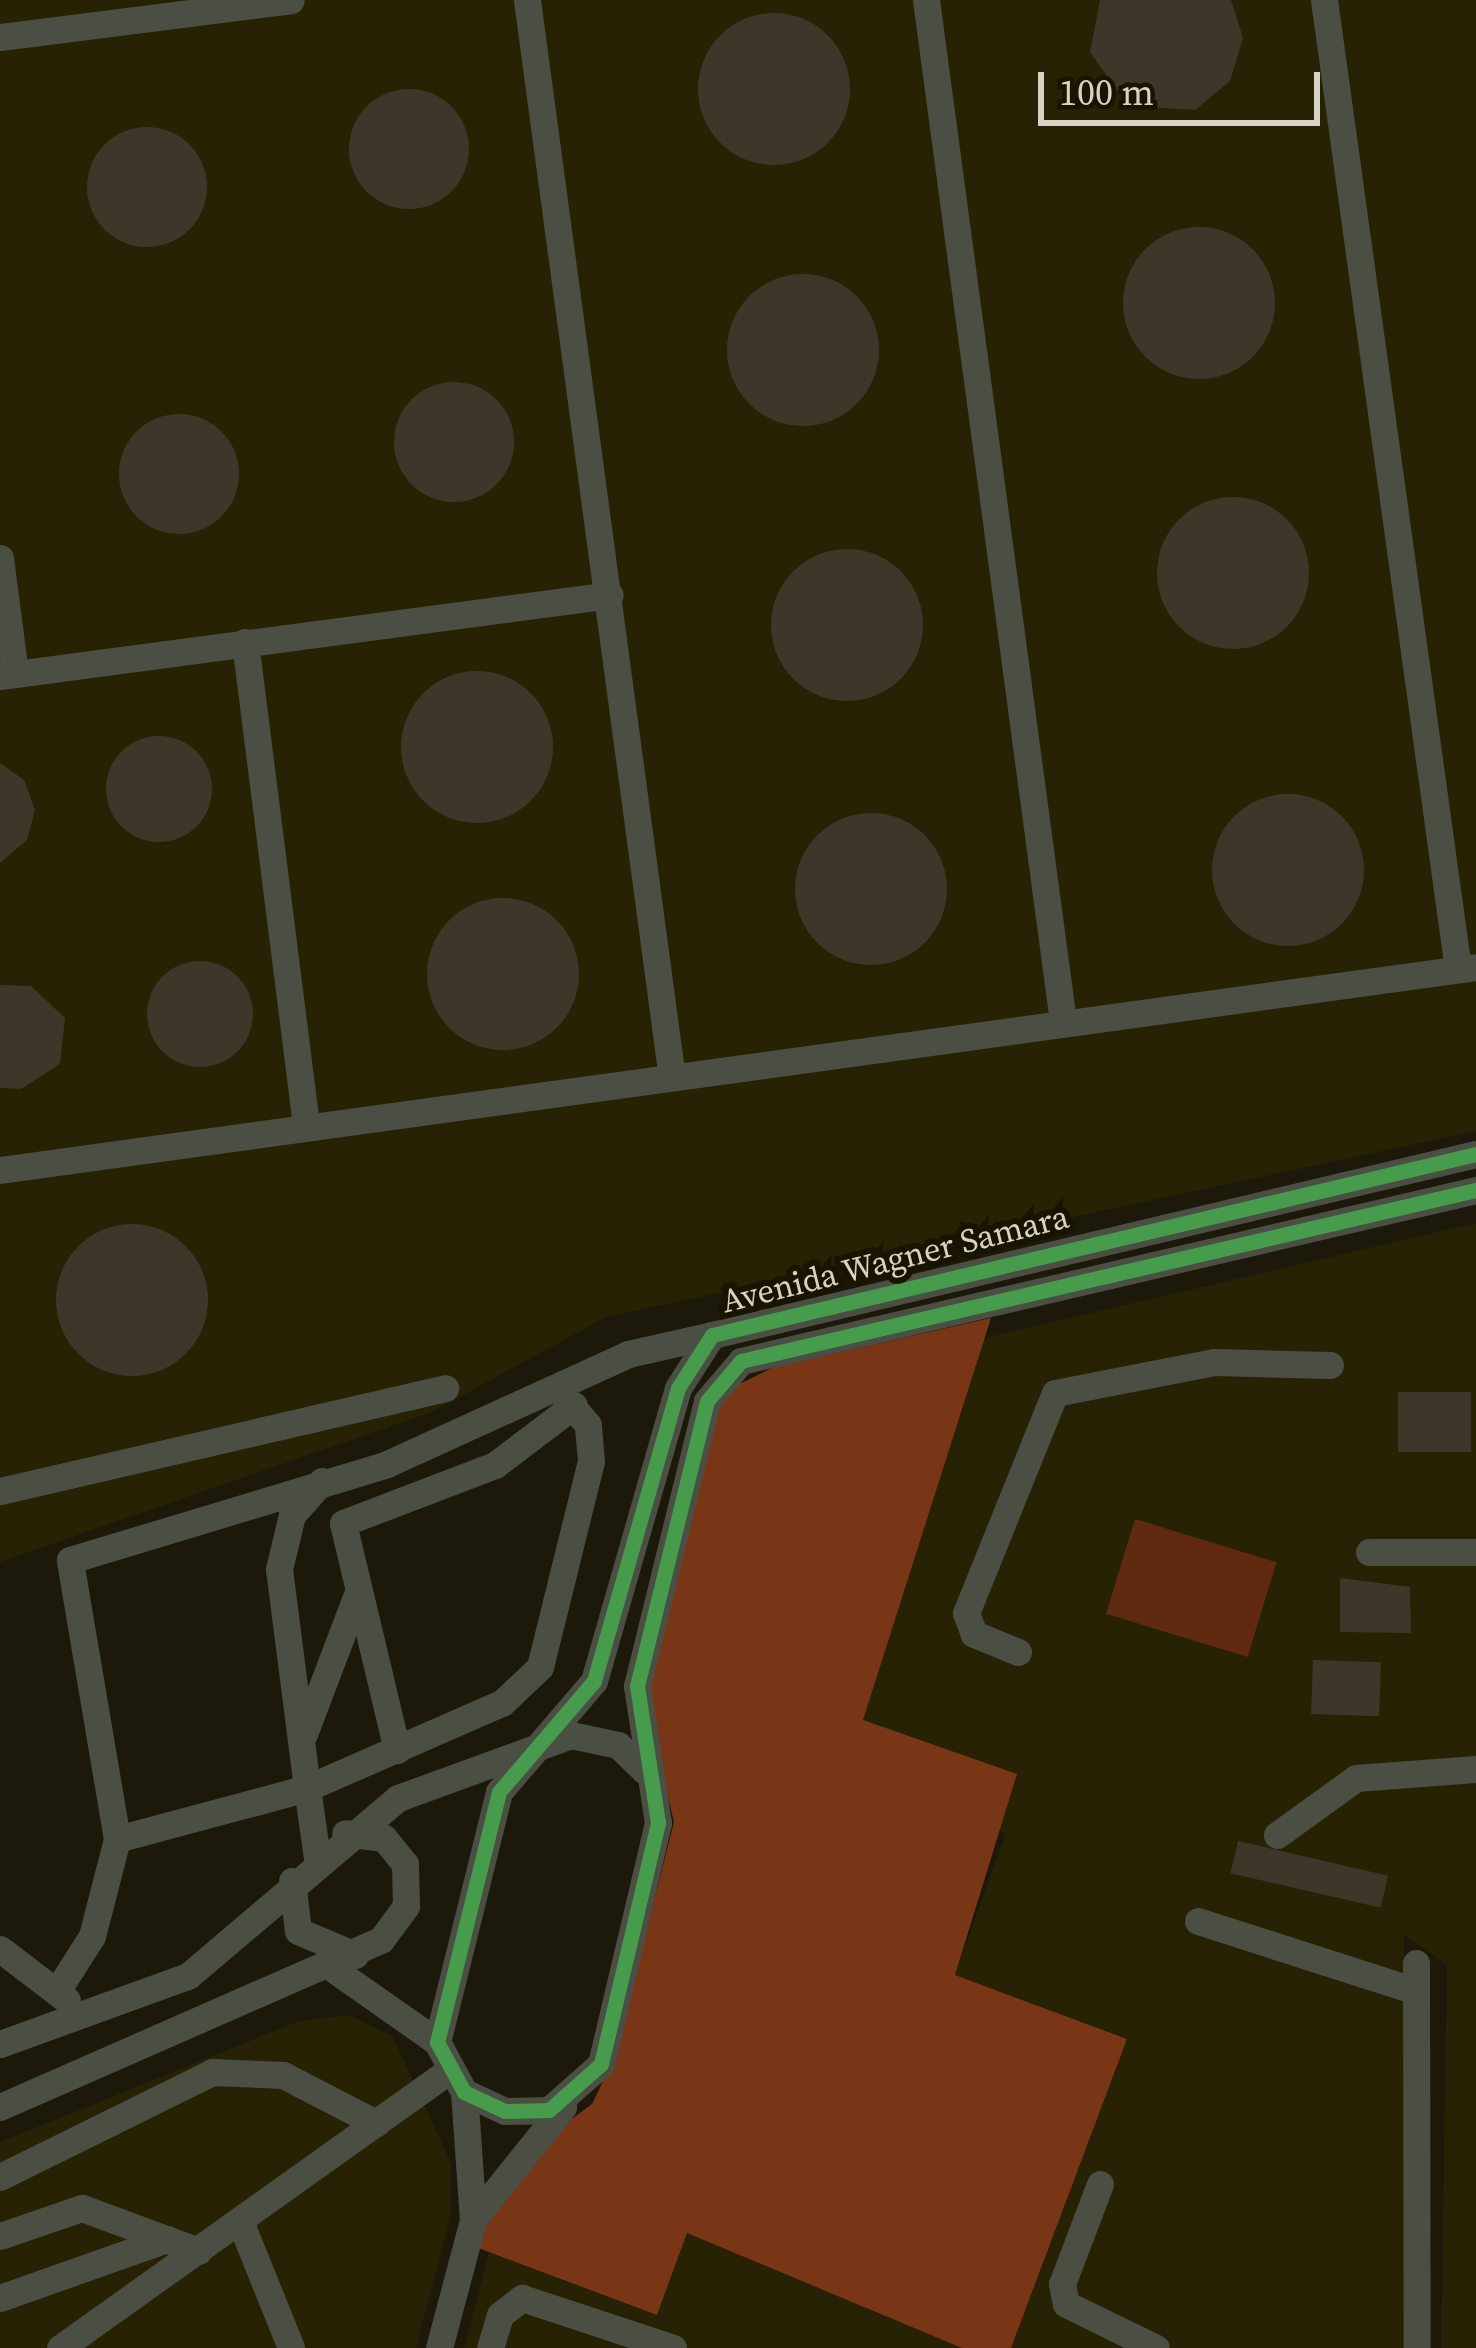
<!DOCTYPE html>
<style>
body{margin:0}
#map{position:relative;width:1476px;height:2348px;overflow:hidden;background:#1c190b;font-family:"Source Serif 4",serif}
div>[style]{position:absolute}
.built>*{inset:0;background:#272203}
.green>*{inset:0;background:#602a11;transform-origin:0 0}
.forest>*{inset:0;background:#793617}
.building>*{inset:0;background:#3e3729;transform-origin:0 0}
.round{border-radius:50%}
.minor>*{height:27px;margin:-13.5px;padding:0 13.5px;transform-origin:13.5px;border-radius:13.5px;background:#4b4f43}
.cycleway>*{height:15px;margin:-7.5px;padding:0 7.5px;transform-origin:7.5px;border-radius:7.5px;background:#469c4c}
span{translate:-50% -50%;white-space:nowrap;text-align:center;line-height:1.15;-webkit-text-stroke:12px #181400;paint-order:stroke}
.street-label{font-size:33px;color:#d6d3c4}
.scale{position:absolute;left:1038px;top:72px;width:282px;height:54px;box-sizing:border-box;border:6px solid #d6d3c4;border-top:0;padding-left:15px;font-size:36px;line-height:42px;white-space:nowrap;color:#d6d3c4;-webkit-text-stroke:9px #181400;paint-order:stroke}
</style>
<div id="map">
<div class="built">
<i style="clip-path:polygon(0 0,1476px 0,1476px 1131px,606px 1317px,432px 1412px,0 1562px)"></i>
<i style="clip-path:polygon(1476px 1223px,1476px 2348px,1441px 2348px,1447px 1965px,1404px 1935px,1404px 2348px,1011px 2348px,1127px 2039px,955px 1975px,1005px 1835px,862px 1720px,984px 1338px)"></i>
<i style="clip-path:polygon(349px 2015px,393px 2037px,451px 2163px,450px 2218px,416px 2348px,0 2348px,0 2142px,299px 2021px)"></i>
<i style="clip-path:polygon(687px 2233px,962px 2348px,464px 2348px,489px 2252px,657px 2315px)"></i>
</div>
<div class="green">
<i style="left:1135px;top:1519px;width:148px;height:99px;rotate:17deg"></i>
</div>
<div class="forest">
<i style="clip-path:polygon(991px 1318px,863px 1720px,1017px 1774px,955px 1975px,1127px 2039px,1011px 2348px,962px 2348px,687px 2233px,657px 2315px,473px 2246px,484px 2209px,537px 2145px,592px 2104px,614px 2058px,674px 1822px,643px 1691px,716px 1412px,731px 1388px,774px 1367px)"></i>
</div>
<div class="building">
<i style="clip-path:polygon(1100px 0,1231px 0,1243px 38px,1230px 81px,1195px 110px,1128px 106px,1090px 52px)"></i>
<i class="round" style="left:698px;top:13px;width:152px;height:152px"></i>
<i class="round" style="left:349px;top:89px;width:120px;height:120px"></i>
<i class="round" style="left:87px;top:127px;width:120px;height:120px"></i>
<i class="round" style="left:1123px;top:227px;width:152px;height:152px"></i>
<i class="round" style="left:727px;top:274px;width:152px;height:152px"></i>
<i class="round" style="left:394px;top:382px;width:120px;height:120px"></i>
<i class="round" style="left:119px;top:414px;width:120px;height:120px"></i>
<i class="round" style="left:1157px;top:497px;width:152px;height:152px"></i>
<i class="round" style="left:771px;top:549px;width:152px;height:152px"></i>
<i class="round" style="left:401px;top:671px;width:152px;height:152px"></i>
<i class="round" style="left:106px;top:736px;width:106px;height:106px"></i>
<i style="clip-path:polygon(0 763px,24px 780px,35px 810px,27px 840px,0 863px)"></i>
<i class="round" style="left:1212px;top:794px;width:152px;height:152px"></i>
<i class="round" style="left:795px;top:813px;width:152px;height:152px"></i>
<i class="round" style="left:427px;top:898px;width:152px;height:152px"></i>
<i class="round" style="left:147px;top:961px;width:106px;height:106px"></i>
<i style="clip-path:polygon(0 985px,31px 986px,65px 1018px,60px 1064px,21px 1089px,0 1088px)"></i>
<i class="round" style="left:56px;top:1224px;width:152px;height:152px"></i>
<i style="left:1471px;top:1392px;width:60px;height:73px;rotate:90deg"></i>
<i style="clip-path:polygon(1340px 1578px,1410px 1587px,1411px 1633px,1340px 1632px)"></i>
<i style="left:1313px;top:1660px;width:68px;height:54px;rotate:2deg"></i>
<i style="left:1238px;top:1841px;width:154px;height:33px;rotate:13deg"></i>
</div>
<div class="minor">
<i style="left:527px;top:0;width:1081px;rotate:82.34deg"></i>
<i style="left:926px;top:0;width:1030px;rotate:82.36deg"></i>
<i style="left:1324px;top:0;width:978px;rotate:82.13deg"></i>
<i style="left:0;top:37px;width:293px;rotate:-7.2deg"></i>
<i style="left:0;top:558px;width:117px;rotate:82.6deg"></i>
<i style="left:245px;top:642px;width:486px;rotate:82.8deg"></i>
<i style="left:0;top:676px;width:615px;rotate:-7.56deg"></i>
<i style="left:1476px;top:1154px;width:785px;rotate:166.67deg"></i>
<i style="left:712px;top:1335px;width:63px;rotate:122.7deg"></i>
<i style="left:678px;top:1388px;width:305px;rotate:106deg"></i>
<i style="left:594px;top:1681px;width:146px;rotate:130.6deg"></i>
<i style="left:499px;top:1792px;width:258px;rotate:103.9deg"></i>
<i style="left:437px;top:2042px;width:57px;rotate:61.6deg"></i>
<i style="left:464px;top:2092px;width:45px;rotate:24.9deg"></i>
<i style="left:505px;top:2111px;width:44px;rotate:-1.3deg"></i>
<i style="left:549px;top:2110px;width:69px;rotate:-41.5deg"></i>
<i style="left:601px;top:2064px;width:248px;rotate:-76.7deg"></i>
<i style="left:658px;top:1823px;width:139px;rotate:-98.7deg"></i>
<i style="left:637px;top:1686px;width:293px;rotate:-76.2deg"></i>
<i style="left:707px;top:1401px;width:52px;rotate:-49.6deg"></i>
<i style="left:741px;top:1361px;width:755px;rotate:-13.1deg"></i>
<i style="left:0;top:1170px;width:1490px;rotate:-7.83deg"></i>
<i style="left:322px;top:1481px;width:45px;rotate:131.4deg"></i>
<i style="left:292px;top:1515px;width:56px;rotate:103.5deg"></i>
<i style="left:279px;top:1569px;width:221px;rotate:82.7deg"></i>
<i style="left:307px;top:1788px;width:213px;rotate:-23.6deg"></i>
<i style="left:502px;top:1703px;width:52px;rotate:-43.5deg"></i>
<i style="left:540px;top:1667px;width:212px;rotate:-76.1deg"></i>
<i style="left:591px;top:1461px;width:36px;rotate:-95deg"></i>
<i style="left:588px;top:1425px;width:48px;rotate:-130deg"></i>
<i style="left:0;top:1491px;width:457px;rotate:-13deg"></i>
<i style="left:1369px;top:1552px;width:107px"></i>
<i style="left:1018px;top:1652px;width:48px;rotate:-157.8deg"></i>
<i style="left:974px;top:1634px;width:22px;rotate:-111deg"></i>
<i style="left:966px;top:1613px;width:237px;rotate:-68deg"></i>
<i style="left:1055px;top:1393px;width:162px;rotate:-11deg"></i>
<i style="left:1214px;top:1362px;width:116px;rotate:1.5deg"></i>
<i style="left:304px;top:1734px;width:152px;rotate:-69.2deg"></i>
<i style="left:397px;top:1750px;width:233px;rotate:-103.4deg"></i>
<i style="left:343px;top:1523px;width:163px;rotate:-20.9deg"></i>
<i style="left:495px;top:1465px;width:99px;rotate:-37.2deg"></i>
<i style="left:1277px;top:1835px;width:97px;rotate:-35.8deg"></i>
<i style="left:1356px;top:1778px;width:120px;rotate:-4.3deg"></i>
<i style="left:117px;top:1839px;width:197px;rotate:-15deg"></i>
<i style="left:307px;top:1788px;width:70px;rotate:81.8deg"></i>
<i style="left:292px;top:1881px;width:50px;rotate:83.2deg"></i>
<i style="left:298px;top:1931px;width:62px;rotate:22.8deg"></i>
<i style="left:1198px;top:1921px;width:229px;rotate:17.8deg"></i>
<i style="left:0;top:1949px;width:84px;rotate:37.3deg"></i>
<i style="left:1416px;top:1963px;width:385px;rotate:89.9deg"></i>
<i style="left:329px;top:1966px;width:132px;rotate:35.1deg"></i>
<i style="left:57px;top:1991px;width:65px;rotate:-57.5deg"></i>
<i style="left:92px;top:1936px;width:100px;rotate:-75.5deg"></i>
<i style="left:117px;top:1839px;width:283px;rotate:-99.6deg"></i>
<i style="left:70px;top:1560px;width:331px;rotate:-16.8deg"></i>
<i style="left:387px;top:1464px;width:265px;rotate:-24.5deg"></i>
<i style="left:628px;top:1354px;width:86px;rotate:-12.7deg"></i>
<i style="left:0;top:2044px;width:200px;rotate:-19.9deg"></i>
<i style="left:188px;top:1976px;width:275px;rotate:-40.3deg"></i>
<i style="left:398px;top:1798px;width:184px;rotate:-20deg"></i>
<i style="left:571px;top:1735px;width:48px;rotate:12deg"></i>
<i style="left:618px;top:1745px;width:37px;rotate:44deg"></i>
<i style="left:0;top:2107px;width:416px;rotate:-23.7deg"></i>
<i style="left:381px;top:1940px;width:42px;rotate:-53.7deg"></i>
<i style="left:406px;top:1906px;width:42px;rotate:-91.4deg"></i>
<i style="left:405px;top:1864px;width:33px;rotate:-129deg"></i>
<i style="left:384px;top:1838px;width:39px;rotate:-173deg"></i>
<i style="left:0;top:2177px;width:237px;rotate:-26.3deg"></i>
<i style="left:212px;top:2072px;width:71px;rotate:2.4deg"></i>
<i style="left:283px;top:2075px;width:105px;rotate:27.3deg"></i>
<i style="left:1100px;top:2184px;width:107px;rotate:110.8deg"></i>
<i style="left:1062px;top:2284px;width:20px;rotate:79deg"></i>
<i style="left:1066px;top:2304px;width:100px;rotate:26.1deg"></i>
<i style="left:475px;top:2217px;width:141px;rotate:-51.3deg"></i>
<i style="left:240px;top:2221px;width:137px;rotate:68.1deg"></i>
<i style="left:0;top:2236px;width:87px;rotate:-18.9deg"></i>
<i style="left:82px;top:2208px;width:124px;rotate:20.3deg"></i>
<i style="left:0;top:2298px;width:177px;rotate:-19.5deg"></i>
<i style="left:60px;top:2348px;width:478px;rotate:-35.5deg"></i>
<i style="left:439px;top:2348px;width:132px;rotate:-75.1deg"></i>
<i style="left:473px;top:2220px;width:128px;rotate:-94deg"></i>
<i style="left:490px;top:2348px;width:34px;rotate:-73deg"></i>
<i style="left:500px;top:2315px;width:28px;rotate:-38deg"></i>
<i style="left:522px;top:2298px;width:159px;rotate:18.3deg"></i>
</div>
<div class="cycleway">
<i style="left:1476px;top:1154px;width:785px;rotate:166.67deg"></i>
<i style="left:712px;top:1335px;width:63px;rotate:122.7deg"></i>
<i style="left:678px;top:1388px;width:305px;rotate:106deg"></i>
<i style="left:594px;top:1681px;width:146px;rotate:130.6deg"></i>
<i style="left:499px;top:1792px;width:258px;rotate:103.9deg"></i>
<i style="left:437px;top:2042px;width:57px;rotate:61.6deg"></i>
<i style="left:464px;top:2092px;width:45px;rotate:24.9deg"></i>
<i style="left:505px;top:2111px;width:44px;rotate:-1.3deg"></i>
<i style="left:549px;top:2110px;width:69px;rotate:-41.5deg"></i>
<i style="left:601px;top:2064px;width:248px;rotate:-76.7deg"></i>
<i style="left:658px;top:1823px;width:139px;rotate:-98.7deg"></i>
<i style="left:637px;top:1686px;width:293px;rotate:-76.2deg"></i>
<i style="left:707px;top:1401px;width:52px;rotate:-49.6deg"></i>
<i style="left:741px;top:1361px;width:755px;rotate:-13.1deg"></i>
</div>
<div class="street-label">
<span style="left:895px;top:1259px;rotate:-14deg">Avenida Wagner Samara</span>
</div>
<div class="scale">100 m</div>
</div>
